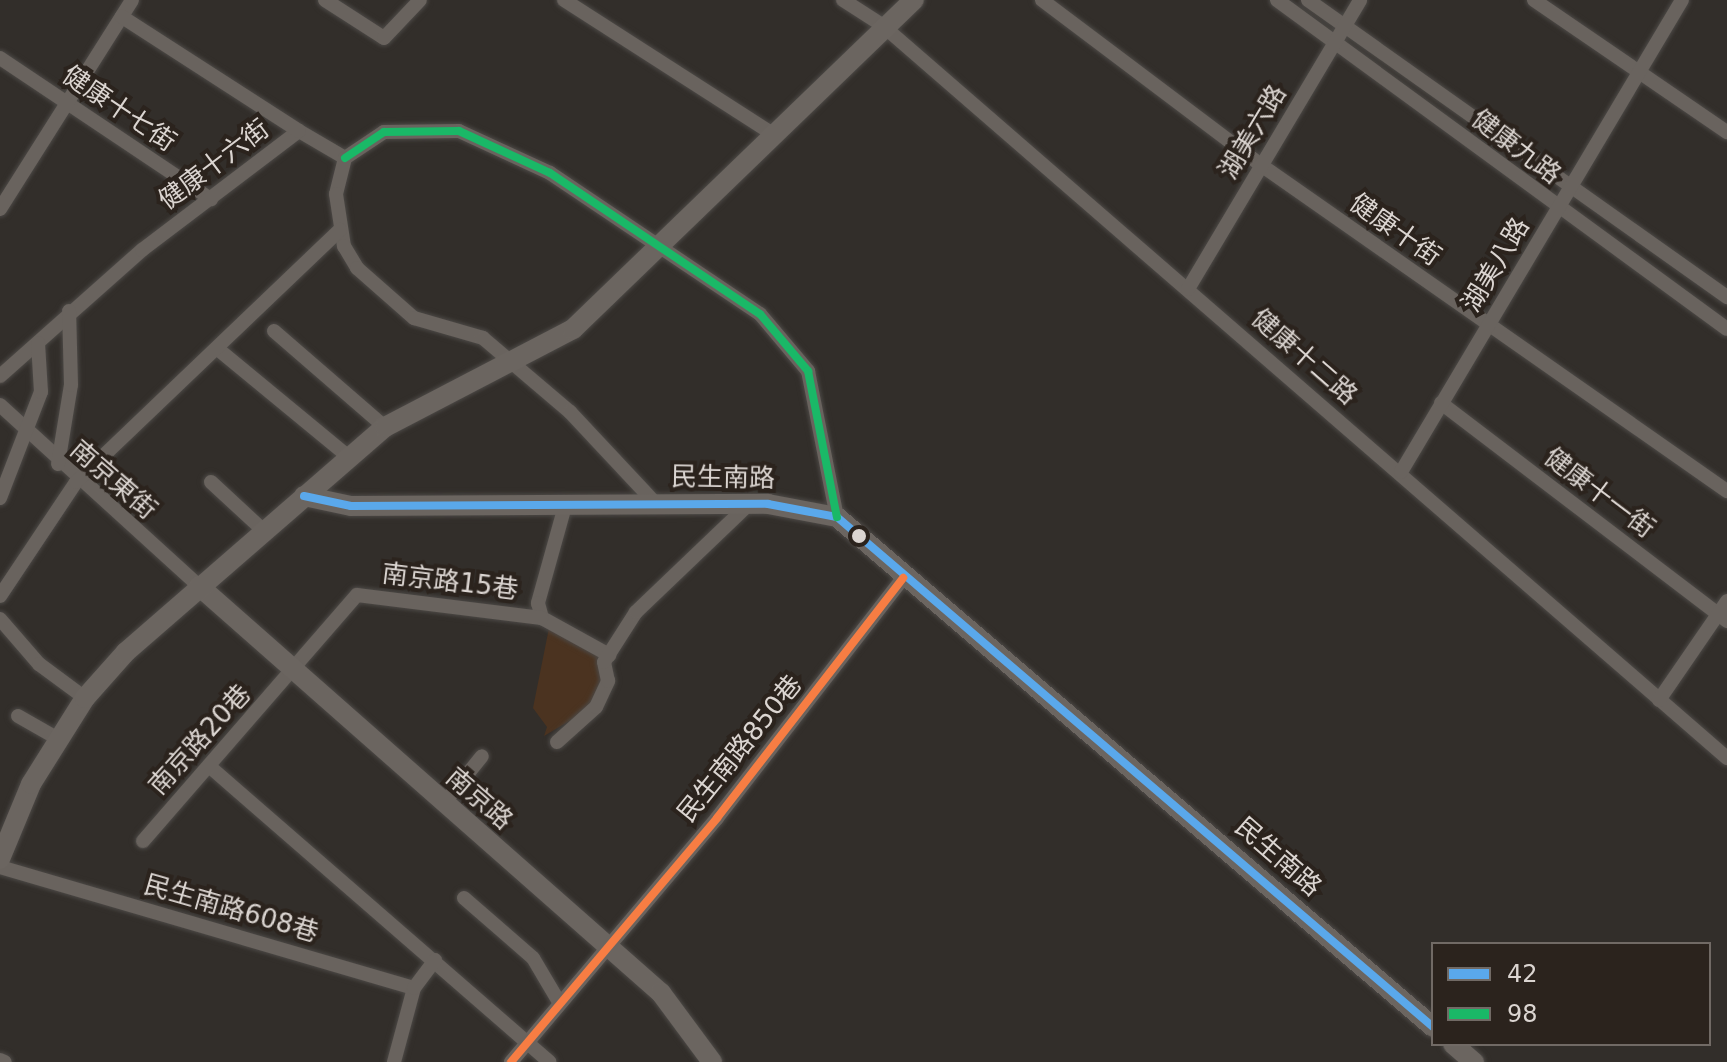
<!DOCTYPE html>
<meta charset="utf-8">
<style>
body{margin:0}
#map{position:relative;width:1727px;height:1062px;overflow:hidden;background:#322e2a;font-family:"DejaVu Sans","Noto Sans TC",sans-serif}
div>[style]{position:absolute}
.green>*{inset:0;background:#4b3320}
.roads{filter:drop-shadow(0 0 2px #4c4946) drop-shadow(0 0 2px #4c4946)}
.street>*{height:14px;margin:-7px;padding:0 7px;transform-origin:7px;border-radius:7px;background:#69635e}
.secondary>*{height:20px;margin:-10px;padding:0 10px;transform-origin:10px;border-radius:10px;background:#6b6560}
.bus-1>*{height:8px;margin:-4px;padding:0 4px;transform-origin:4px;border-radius:4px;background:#5aa8eb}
.bus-2>*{height:8px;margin:-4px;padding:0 4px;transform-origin:4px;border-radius:4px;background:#1ab867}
.bus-3>*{height:8px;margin:-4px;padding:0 4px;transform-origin:4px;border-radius:4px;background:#f77d43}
.dots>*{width:22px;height:22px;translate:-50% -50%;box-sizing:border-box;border:4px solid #2b231d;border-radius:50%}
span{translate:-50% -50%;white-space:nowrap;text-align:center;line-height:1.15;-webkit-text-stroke:8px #2b231d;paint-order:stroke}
.street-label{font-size:26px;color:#dbd5d1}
.legend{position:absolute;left:1431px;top:942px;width:280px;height:104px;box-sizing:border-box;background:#2b231d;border:2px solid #716a65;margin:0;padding:10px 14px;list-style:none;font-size:24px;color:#dbd5d1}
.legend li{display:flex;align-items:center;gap:16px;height:40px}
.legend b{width:40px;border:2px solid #716a65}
</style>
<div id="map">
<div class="green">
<i style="clip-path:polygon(549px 628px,601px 656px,604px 680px,593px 707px,544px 736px,547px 727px,533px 708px)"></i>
</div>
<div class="roads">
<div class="street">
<i style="left:325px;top:0;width:70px;rotate:32.8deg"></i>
<i style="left:384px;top:38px;width:52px;rotate:-46.5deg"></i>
<i style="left:564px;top:0;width:246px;rotate:32.7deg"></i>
<i style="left:843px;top:0;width:46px;rotate:32.7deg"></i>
<i style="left:882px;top:25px;width:1119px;rotate:40.94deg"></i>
<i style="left:1042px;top:0;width:274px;rotate:37deg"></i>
<i style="left:1261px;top:165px;width:569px;rotate:34.98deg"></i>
<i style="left:1277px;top:0;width:557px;rotate:36.17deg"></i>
<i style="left:1308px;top:0;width:514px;rotate:35.33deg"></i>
<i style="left:1534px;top:0;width:234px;rotate:34.4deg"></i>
<i style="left:0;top:58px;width:254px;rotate:33.8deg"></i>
<i style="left:299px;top:131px;width:53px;rotate:30.4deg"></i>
<i style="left:345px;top:158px;width:47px;rotate:-33.7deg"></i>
<i style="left:384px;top:132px;width:75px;rotate:-0.8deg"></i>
<i style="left:459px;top:131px;width:100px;rotate:24.8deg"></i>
<i style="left:550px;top:173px;width:253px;rotate:33.9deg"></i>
<i style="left:760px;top:314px;width:75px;rotate:49.9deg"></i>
<i style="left:808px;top:371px;width:149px;rotate:78.8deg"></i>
<i style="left:345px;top:158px;width:37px;rotate:104deg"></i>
<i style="left:336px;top:194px;width:53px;rotate:81.3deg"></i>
<i style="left:344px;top:246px;width:26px;rotate:59deg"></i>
<i style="left:357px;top:268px;width:76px;rotate:41.3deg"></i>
<i style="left:414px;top:318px;width:72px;rotate:16.2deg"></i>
<i style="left:483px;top:338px;width:114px;rotate:40.4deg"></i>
<i style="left:570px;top:412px;width:126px;rotate:46.9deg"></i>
<i style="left:0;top:209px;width:247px;rotate:-57.7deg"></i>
<i style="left:1188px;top:289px;width:336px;rotate:-59.2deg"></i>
<i style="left:274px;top:331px;width:147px;rotate:40.9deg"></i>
<i style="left:219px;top:350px;width:168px;rotate:39.5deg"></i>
<i style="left:0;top:376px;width:190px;rotate:-41.6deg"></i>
<i style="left:142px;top:250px;width:197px;rotate:-37.2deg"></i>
<i style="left:299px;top:131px;width:211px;rotate:-147.2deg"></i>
<i style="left:1441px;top:403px;width:360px;rotate:37.3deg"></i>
<i style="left:0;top:405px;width:269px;rotate:42.3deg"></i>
<i style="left:58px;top:464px;width:80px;rotate:-80.7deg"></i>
<i style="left:71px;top:385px;width:74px;rotate:-91.5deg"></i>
<i style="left:1401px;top:472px;width:549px;rotate:-59.23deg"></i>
<i style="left:211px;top:482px;width:72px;rotate:42.8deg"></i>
<i style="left:0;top:498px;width:114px;rotate:-68.9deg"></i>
<i style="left:41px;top:392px;width:49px;rotate:-93.5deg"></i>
<i style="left:565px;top:506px;width:101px;rotate:105.6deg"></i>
<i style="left:538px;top:603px;width:16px;rotate:75deg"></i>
<i style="left:542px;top:618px;width:77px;rotate:28.9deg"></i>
<i style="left:0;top:596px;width:137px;rotate:-56.3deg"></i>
<i style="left:76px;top:482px;width:365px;rotate:-43.7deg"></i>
<i style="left:0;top:619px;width:60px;rotate:49.1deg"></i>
<i style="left:39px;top:664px;width:57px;rotate:36.5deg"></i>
<i style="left:1659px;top:700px;width:120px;rotate:-55.5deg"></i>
<i style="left:18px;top:716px;width:48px;rotate:29.7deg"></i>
<i style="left:557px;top:742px;width:52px;rotate:-41.9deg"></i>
<i style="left:596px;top:707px;width:29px;rotate:-65deg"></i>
<i style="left:608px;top:681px;width:19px;rotate:-102deg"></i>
<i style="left:604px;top:662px;width:59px;rotate:-57.4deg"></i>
<i style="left:636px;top:612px;width:156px;rotate:-43.7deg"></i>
<i style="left:209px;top:766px;width:451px;rotate:41deg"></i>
<i style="left:444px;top:803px;width:60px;rotate:-51deg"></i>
<i style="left:143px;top:841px;width:326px;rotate:-49deg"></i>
<i style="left:357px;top:595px;width:186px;rotate:7.1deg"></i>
<i style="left:0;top:867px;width:431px;rotate:16.3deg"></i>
<i style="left:464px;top:898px;width:91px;rotate:41deg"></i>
<i style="left:533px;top:958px;width:51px;rotate:59.4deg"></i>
<i style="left:0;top:1060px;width:5px;rotate:22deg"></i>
<i style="left:394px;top:1062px;width:77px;rotate:-74.9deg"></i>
<i style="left:414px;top:988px;width:35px;rotate:-53deg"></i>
<i style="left:511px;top:1062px;width:319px;rotate:-49.8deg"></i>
<i style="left:717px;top:818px;width:304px;rotate:-52.2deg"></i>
</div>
<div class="secondary">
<i style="left:304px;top:496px;width:48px;rotate:12deg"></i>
<i style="left:351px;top:506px;width:417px;rotate:-0.3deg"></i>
<i style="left:768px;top:504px;width:70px;rotate:10.7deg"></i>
<i style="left:837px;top:517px;width:784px;rotate:40.55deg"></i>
<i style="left:199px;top:586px;width:616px;rotate:41.38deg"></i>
<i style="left:661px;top:993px;width:86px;rotate:53.5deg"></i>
<i style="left:0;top:859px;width:81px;rotate:-67.5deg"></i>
<i style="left:31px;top:784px;width:102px;rotate:-57.9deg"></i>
<i style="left:85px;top:698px;width:62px;rotate:-48.3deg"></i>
<i style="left:126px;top:652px;width:343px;rotate:-41deg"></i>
<i style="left:385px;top:427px;width:212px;rotate:-27.5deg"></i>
<i style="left:573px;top:329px;width:474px;rotate:-44deg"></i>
<i style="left:1453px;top:1044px;width:28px;rotate:41deg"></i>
</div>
</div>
<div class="bus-1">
<i style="left:304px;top:496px;width:48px;rotate:12deg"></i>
<i style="left:351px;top:506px;width:417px;rotate:-0.3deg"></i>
<i style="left:768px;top:504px;width:70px;rotate:10.7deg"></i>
<i style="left:837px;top:517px;width:784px;rotate:40.55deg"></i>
</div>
<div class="bus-2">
<i style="left:345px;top:158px;width:47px;rotate:-33.7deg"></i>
<i style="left:384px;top:132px;width:75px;rotate:-0.8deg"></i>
<i style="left:459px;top:131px;width:100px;rotate:24.8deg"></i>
<i style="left:550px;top:173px;width:253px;rotate:33.9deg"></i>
<i style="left:760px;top:314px;width:75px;rotate:49.9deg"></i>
<i style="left:808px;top:371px;width:149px;rotate:78.8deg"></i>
</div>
<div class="bus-3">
<i style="left:511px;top:1062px;width:319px;rotate:-49.8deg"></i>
<i style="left:717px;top:818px;width:304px;rotate:-52.2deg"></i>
</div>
<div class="dots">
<i style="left:859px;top:536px;background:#dbd5d1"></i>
</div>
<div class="street-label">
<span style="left:119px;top:109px;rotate:34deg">健康十七街</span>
<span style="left:1253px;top:132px;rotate:-59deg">湖美六路</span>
<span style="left:1516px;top:147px;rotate:37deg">健康九路</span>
<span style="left:214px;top:165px;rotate:-37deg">健康十六街</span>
<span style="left:1395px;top:230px;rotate:35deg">健康十街</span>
<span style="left:1496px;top:265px;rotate:-59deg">湖美八路</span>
<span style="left:1304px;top:357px;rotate:41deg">健康十二路</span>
<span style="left:723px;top:478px;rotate:1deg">民生南路</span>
<span style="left:113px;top:480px;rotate:41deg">南京東街</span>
<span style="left:1599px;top:493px;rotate:37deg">健康十一街</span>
<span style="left:450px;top:582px;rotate:7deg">南京路15巷</span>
<span style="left:200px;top:740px;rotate:-48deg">南京路20巷</span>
<span style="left:740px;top:749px;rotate:-51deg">民生南路850巷</span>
<span style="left:479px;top:799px;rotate:41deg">南京路</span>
<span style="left:1278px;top:857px;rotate:41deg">民生南路</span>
<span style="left:231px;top:909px;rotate:16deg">民生南路608巷</span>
</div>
<ul class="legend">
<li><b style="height:10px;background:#5aa8eb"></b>42</li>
<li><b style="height:10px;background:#1ab867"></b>98</li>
</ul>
</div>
